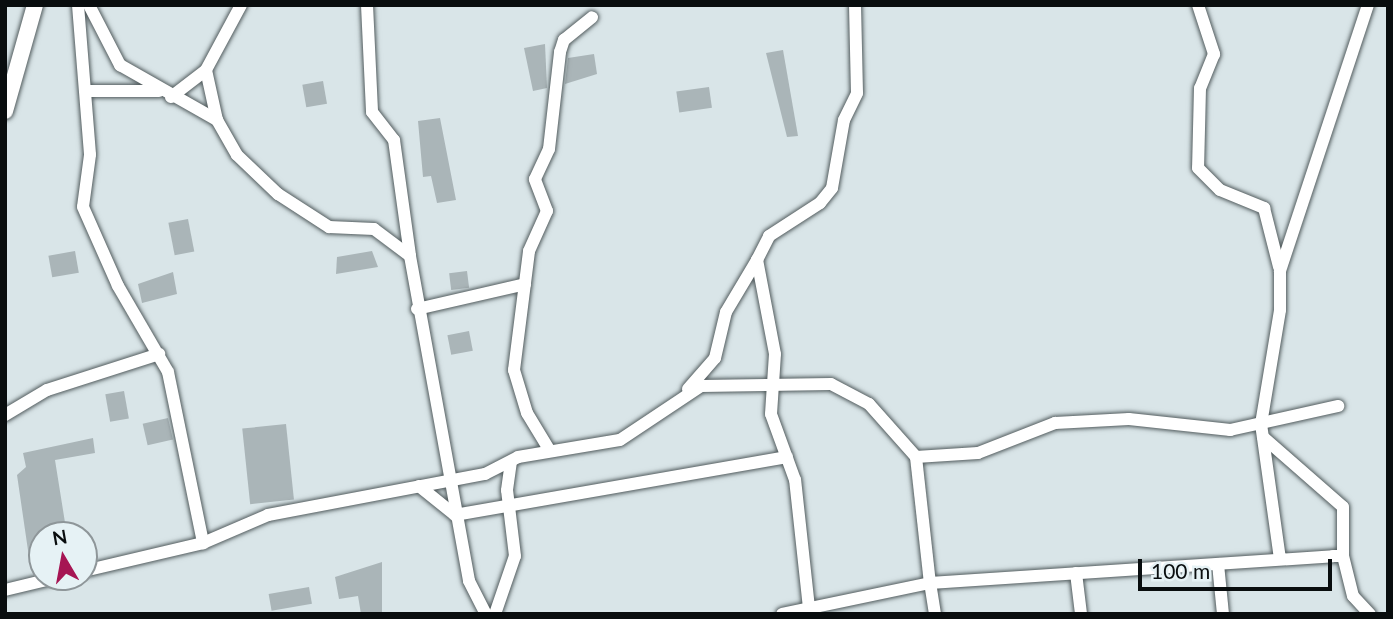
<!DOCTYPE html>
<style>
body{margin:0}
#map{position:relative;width:1393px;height:619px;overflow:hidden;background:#d9e5e8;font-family:Lato,sans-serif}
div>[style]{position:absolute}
.building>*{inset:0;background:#aab5b8;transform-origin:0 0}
.roads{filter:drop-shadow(0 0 2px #525c5e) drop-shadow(0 0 2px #525c5e)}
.minor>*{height:12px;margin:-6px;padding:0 6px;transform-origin:6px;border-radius:6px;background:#fff}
.tertiary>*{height:16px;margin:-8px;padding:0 8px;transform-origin:8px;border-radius:8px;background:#fff}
span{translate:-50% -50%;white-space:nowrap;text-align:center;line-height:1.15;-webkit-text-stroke:6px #e6f2f5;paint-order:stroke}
.frame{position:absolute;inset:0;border:7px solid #090d0e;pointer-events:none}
.north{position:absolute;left:28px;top:521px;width:70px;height:70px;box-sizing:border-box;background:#e6f2f5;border:2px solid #8e9699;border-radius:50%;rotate:350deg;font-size:19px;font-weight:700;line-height:28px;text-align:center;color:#090d0e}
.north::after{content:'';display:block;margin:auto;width:24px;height:32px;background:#a61553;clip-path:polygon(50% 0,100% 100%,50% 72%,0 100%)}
.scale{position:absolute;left:1138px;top:559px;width:194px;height:32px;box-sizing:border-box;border:4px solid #090d0e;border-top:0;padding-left:9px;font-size:21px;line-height:24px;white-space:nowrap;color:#090d0e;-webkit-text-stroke:5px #e6f2f5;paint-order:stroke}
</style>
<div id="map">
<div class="building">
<i style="clip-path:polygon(545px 44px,547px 88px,533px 91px,524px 48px)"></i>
<i style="clip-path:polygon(783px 50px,798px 136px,787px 137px,766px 53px)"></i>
<i style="clip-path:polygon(594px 54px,597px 74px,565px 84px,568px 58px)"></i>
<i style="left:323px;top:81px;width:23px;height:21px;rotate:80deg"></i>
<i style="left:709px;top:87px;width:21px;height:33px;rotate:82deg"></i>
<i style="clip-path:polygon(440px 118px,456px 200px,437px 203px,431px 176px,423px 177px,418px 121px)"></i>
<i style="left:188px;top:219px;width:33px;height:20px;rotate:79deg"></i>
<i style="left:75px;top:251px;width:22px;height:27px;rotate:80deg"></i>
<i style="clip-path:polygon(372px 251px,378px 267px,336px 274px,337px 257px)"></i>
<i style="left:467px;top:271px;width:17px;height:18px;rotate:83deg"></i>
<i style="clip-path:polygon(173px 272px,177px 294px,142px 303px,138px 284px)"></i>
<i style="left:469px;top:331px;width:20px;height:22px;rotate:79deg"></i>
<i style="left:124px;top:391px;width:28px;height:19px;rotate:80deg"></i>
<i style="left:168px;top:418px;width:22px;height:26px;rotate:77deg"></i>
<i style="left:286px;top:424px;width:76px;height:44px;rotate:84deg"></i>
<i style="clip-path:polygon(93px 438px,95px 453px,55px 460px,67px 535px,39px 535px,42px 562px,30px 564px,17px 475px,26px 467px,23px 453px)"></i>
<i style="clip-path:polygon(382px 562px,382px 614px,361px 614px,358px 596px,339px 599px,335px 577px)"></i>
<i style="left:309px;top:587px;width:17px;height:41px;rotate:80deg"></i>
</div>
<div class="roads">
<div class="minor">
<i style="left:78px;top:5px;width:150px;rotate:85.4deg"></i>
<i style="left:90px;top:155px;width:52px;rotate:97.7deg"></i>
<i style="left:83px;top:207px;width:86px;rotate:66.1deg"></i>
<i style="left:118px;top:286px;width:99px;rotate:59.8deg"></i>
<i style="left:168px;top:372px;width:175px;rotate:78.4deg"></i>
<i style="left:89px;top:5px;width:68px;rotate:62.7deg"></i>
<i style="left:120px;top:65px;width:112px;rotate:29.6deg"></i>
<i style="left:217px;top:120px;width:40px;rotate:60.3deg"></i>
<i style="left:237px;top:155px;width:57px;rotate:43.6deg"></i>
<i style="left:278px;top:194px;width:61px;rotate:32.9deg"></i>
<i style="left:329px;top:227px;width:45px;rotate:2.5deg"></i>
<i style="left:374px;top:229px;width:45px;rotate:36.9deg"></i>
<i style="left:410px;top:256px;width:330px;rotate:79.7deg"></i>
<i style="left:469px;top:581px;width:37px;rotate:63deg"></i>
<i style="left:367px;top:5px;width:107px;rotate:87.3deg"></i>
<i style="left:372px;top:112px;width:36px;rotate:52deg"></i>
<i style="left:394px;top:140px;width:117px;rotate:82.1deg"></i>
<i style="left:1198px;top:5px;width:52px;rotate:71.9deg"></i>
<i style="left:1214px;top:54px;width:37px;rotate:112deg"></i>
<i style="left:1200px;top:88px;width:80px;rotate:91.4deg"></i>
<i style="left:1198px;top:168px;width:31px;rotate:45deg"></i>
<i style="left:1220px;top:190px;width:48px;rotate:22.2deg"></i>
<i style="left:1264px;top:208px;width:61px;rotate:75.7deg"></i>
<i style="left:86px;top:91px;width:73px"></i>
<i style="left:171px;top:97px;width:44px;rotate:-37.6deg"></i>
<i style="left:217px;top:120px;width:51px;rotate:-102.4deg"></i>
<i style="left:206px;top:70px;width:74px;rotate:-61.7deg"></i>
<i style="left:417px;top:309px;width:111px;rotate:-13deg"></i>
<i style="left:688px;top:389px;width:41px;rotate:-48.9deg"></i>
<i style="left:715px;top:358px;width:47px;rotate:-76.6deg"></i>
<i style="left:726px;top:312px;width:61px;rotate:-59.2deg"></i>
<i style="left:5px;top:415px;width:49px;rotate:-30.8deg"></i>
<i style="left:47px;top:390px;width:118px;rotate:-17.8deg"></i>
<i style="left:1263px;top:437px;width:106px;rotate:41.2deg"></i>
<i style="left:1343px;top:507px;width:49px;rotate:90deg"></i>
<i style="left:550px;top:451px;width:44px;rotate:-121.2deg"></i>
<i style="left:527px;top:413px;width:45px;rotate:-106.8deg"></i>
<i style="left:514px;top:370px;width:120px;rotate:-82.8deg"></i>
<i style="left:529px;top:251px;width:44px;rotate:-65.8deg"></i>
<i style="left:547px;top:211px;width:34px;rotate:-111deg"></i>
<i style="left:535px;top:179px;width:33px;rotate:-65deg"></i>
<i style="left:549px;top:149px;width:98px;rotate:-83.5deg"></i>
<i style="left:560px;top:52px;width:13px;rotate:-72deg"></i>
<i style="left:564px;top:40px;width:36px;rotate:-39deg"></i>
<i style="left:916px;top:457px;width:62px;rotate:-3.7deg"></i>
<i style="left:978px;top:453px;width:83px;rotate:-21.3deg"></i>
<i style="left:1055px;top:423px;width:74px;rotate:-3.1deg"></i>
<i style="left:1129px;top:419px;width:102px;rotate:6.2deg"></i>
<i style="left:1230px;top:430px;width:111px;rotate:-12.5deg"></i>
<i style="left:419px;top:486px;width:46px;rotate:38.9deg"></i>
<i style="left:455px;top:515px;width:337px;rotate:-9.9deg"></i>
<i style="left:1280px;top:559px;width:136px;rotate:-98deg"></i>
<i style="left:1261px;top:424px;width:116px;rotate:-80.5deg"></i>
<i style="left:1280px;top:310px;width:39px;rotate:-90deg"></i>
<i style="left:1280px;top:271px;width:280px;rotate:-71.7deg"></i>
<i style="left:1218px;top:564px;width:50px;rotate:84.3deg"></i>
<i style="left:84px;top:571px;width:122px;rotate:-13.2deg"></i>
<i style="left:203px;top:543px;width:71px;rotate:-23.3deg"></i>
<i style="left:268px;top:515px;width:221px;rotate:-10.7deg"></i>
<i style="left:485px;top:474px;width:37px;rotate:-27deg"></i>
<i style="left:518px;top:457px;width:103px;rotate:-9.5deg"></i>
<i style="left:620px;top:440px;width:97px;rotate:-33.7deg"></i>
<i style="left:701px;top:386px;width:130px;rotate:-0.9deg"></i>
<i style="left:831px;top:384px;width:43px;rotate:27.8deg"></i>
<i style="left:869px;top:404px;width:71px;rotate:48.4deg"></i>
<i style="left:916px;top:457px;width:127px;rotate:83.7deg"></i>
<i style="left:930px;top:583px;width:151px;rotate:168.2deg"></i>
<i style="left:1076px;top:573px;width:41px;rotate:83deg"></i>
<i style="left:5px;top:590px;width:56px;rotate:-13.5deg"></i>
<i style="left:809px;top:608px;width:129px;rotate:-96.2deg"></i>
<i style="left:795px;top:480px;width:70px;rotate:-110deg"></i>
<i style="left:771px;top:414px;width:60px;rotate:-86.2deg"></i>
<i style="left:775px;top:354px;width:96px;rotate:-100.8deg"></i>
<i style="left:757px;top:260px;width:27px;rotate:-63deg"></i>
<i style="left:769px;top:236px;width:61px;rotate:-32.9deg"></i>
<i style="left:820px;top:203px;width:19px;rotate:-51deg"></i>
<i style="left:832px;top:188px;width:69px;rotate:-80deg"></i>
<i style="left:844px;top:120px;width:30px;rotate:-64deg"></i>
<i style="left:857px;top:93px;width:88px;rotate:-91.3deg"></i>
<i style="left:495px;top:614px;width:61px;rotate:-71deg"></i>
<i style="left:515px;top:556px;width:66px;rotate:-96.9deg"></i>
<i style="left:507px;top:490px;width:28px;rotate:-82deg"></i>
<i style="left:935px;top:614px;width:31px;rotate:-99deg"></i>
<i style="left:930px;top:583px;width:404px;rotate:-3.8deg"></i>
<i style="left:1333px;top:556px;width:10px"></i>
<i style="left:1343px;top:556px;width:41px;rotate:76deg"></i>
<i style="left:1353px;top:596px;width:25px;rotate:47deg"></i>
</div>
<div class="tertiary">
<i style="left:5px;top:111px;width:110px;rotate:-74.2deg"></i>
</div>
</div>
<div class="frame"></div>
<div class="north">N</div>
<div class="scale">100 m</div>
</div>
